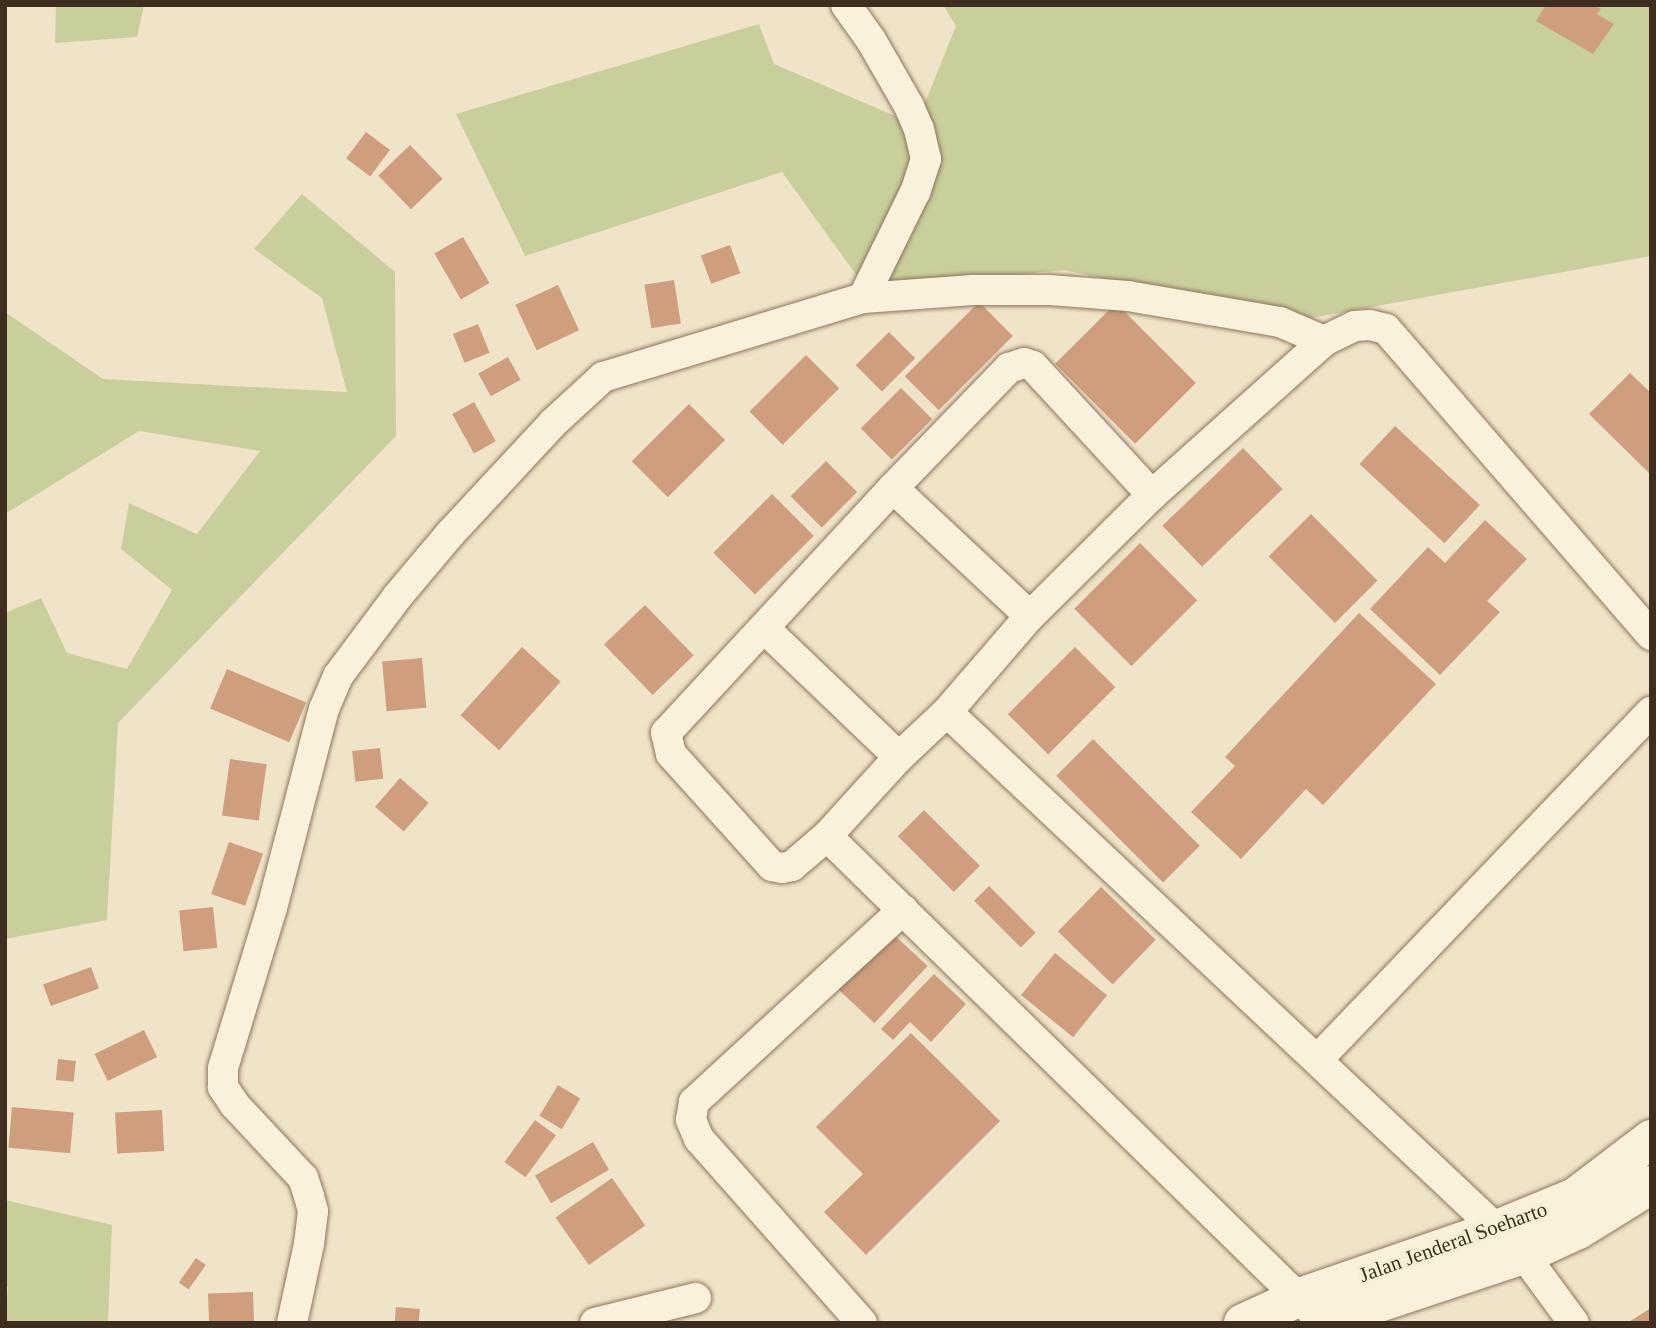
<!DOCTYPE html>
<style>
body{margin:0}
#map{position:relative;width:1656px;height:1328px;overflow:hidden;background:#f0e4c8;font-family:"Times New Roman",serif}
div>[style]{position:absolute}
.green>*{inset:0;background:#c9cf9b}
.building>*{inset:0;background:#cf9f7d;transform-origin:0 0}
.roads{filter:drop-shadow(0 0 2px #8d765c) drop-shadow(0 0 2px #8d765c)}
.street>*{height:30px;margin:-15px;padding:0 15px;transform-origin:15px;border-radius:15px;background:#faf1dc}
.secondary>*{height:38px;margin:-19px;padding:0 19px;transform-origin:19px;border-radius:19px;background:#faf1dc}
span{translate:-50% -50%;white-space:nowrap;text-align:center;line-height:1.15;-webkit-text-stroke:7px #f7eed8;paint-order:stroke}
.street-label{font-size:21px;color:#3d2e20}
.frame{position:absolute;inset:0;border:7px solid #3d2e20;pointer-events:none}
</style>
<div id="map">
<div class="green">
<i style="clip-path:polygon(56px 5px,144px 5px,137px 37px,55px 43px)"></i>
<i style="clip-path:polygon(943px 5px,1651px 5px,1651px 256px,1300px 320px,1064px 270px,867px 290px,782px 172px,525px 256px,456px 114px,759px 24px,774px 64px,916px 125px,956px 26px)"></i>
<i style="clip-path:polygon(302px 194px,395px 272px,396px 436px,118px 723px,107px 920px,5px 939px,5px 613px,41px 598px,67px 653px,127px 669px,172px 590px,121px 549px,129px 503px,197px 534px,260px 451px,139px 431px,5px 514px,5px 312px,103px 379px,347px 392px,322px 298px,254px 249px)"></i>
<i style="clip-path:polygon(5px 1200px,112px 1225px,108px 1323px,5px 1323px,8px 1287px,5px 1286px)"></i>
</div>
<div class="building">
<i style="clip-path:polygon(1546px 5px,1594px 5px,1601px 9px,1597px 14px,1614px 24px,1593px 54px,1536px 21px)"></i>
<i style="left:366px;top:132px;width:30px;height:33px;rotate:37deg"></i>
<i style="left:410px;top:145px;width:47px;height:44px;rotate:46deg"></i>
<i style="left:463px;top:237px;width:53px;height:33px;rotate:60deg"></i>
<i style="left:730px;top:245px;width:30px;height:31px;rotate:70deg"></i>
<i style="left:674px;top:280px;width:44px;height:30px;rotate:81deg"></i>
<i style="left:558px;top:285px;width:50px;height:47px;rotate:65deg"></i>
<i style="left:979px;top:302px;width:48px;height:105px;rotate:45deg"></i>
<i style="left:1116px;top:303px;width:113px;height:86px;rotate:45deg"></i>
<i style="left:478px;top:324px;width:31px;height:27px;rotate:68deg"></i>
<i style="left:889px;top:332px;width:37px;height:47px;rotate:45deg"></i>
<i style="left:806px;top:355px;width:47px;height:80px;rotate:45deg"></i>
<i style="left:508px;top:357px;width:26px;height:34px;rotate:61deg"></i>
<i style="clip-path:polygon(1630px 373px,1651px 393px,1651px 475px,1589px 414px)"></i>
<i style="left:901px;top:388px;width:44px;height:57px;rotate:45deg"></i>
<i style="left:474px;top:402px;width:45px;height:25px;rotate:61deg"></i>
<i style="left:689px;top:404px;width:51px;height:81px;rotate:45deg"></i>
<i style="left:1395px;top:426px;width:116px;height:52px;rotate:43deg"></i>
<i style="left:1243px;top:448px;width:57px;height:112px;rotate:46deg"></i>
<i style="left:826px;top:461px;width:44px;height:50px;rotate:45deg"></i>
<i style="left:772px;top:494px;width:59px;height:83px;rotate:45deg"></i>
<i style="left:1311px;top:514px;width:94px;height:60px;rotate:45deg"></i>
<i style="clip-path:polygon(1485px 520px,1527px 559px,1487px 601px,1500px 612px,1440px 675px,1370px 609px,1428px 547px,1445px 563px)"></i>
<i style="left:1140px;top:543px;width:81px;height:93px;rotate:45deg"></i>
<i style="left:645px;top:605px;width:70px;height:57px;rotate:46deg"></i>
<i style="clip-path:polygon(1359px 613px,1436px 684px,1323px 805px,1306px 789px,1241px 859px,1191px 812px,1235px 766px,1225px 757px)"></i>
<i style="left:522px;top:647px;width:52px;height:92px;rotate:42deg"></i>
<i style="left:1075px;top:647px;width:57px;height:95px;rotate:45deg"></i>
<i style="left:422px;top:658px;width:50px;height:40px;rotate:85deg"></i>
<i style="left:227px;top:669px;width:86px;height:43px;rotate:23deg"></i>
<i style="left:1093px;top:739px;width:151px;height:52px;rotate:45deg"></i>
<i style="left:380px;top:748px;width:31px;height:28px;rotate:84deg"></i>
<i style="left:230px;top:759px;width:37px;height:57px;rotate:8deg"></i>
<i style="left:400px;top:778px;width:38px;height:38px;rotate:41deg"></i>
<i style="left:924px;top:810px;width:79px;height:37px;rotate:45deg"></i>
<i style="left:229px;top:842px;width:36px;height:55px;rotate:19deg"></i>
<i style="left:989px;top:886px;width:66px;height:21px;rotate:45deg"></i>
<i style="left:1101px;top:887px;width:76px;height:62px;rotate:44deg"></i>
<i style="left:213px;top:907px;width:41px;height:34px;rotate:84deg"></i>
<i style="left:891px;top:932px;width:50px;height:78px;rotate:43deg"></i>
<i style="left:1055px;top:953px;width:67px;height:54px;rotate:39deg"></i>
<i style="left:91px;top:967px;width:23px;height:51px;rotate:70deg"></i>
<i style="clip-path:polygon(934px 974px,966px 1004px,931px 1042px,910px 1022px,893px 1040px,881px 1029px)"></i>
<i style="left:144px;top:1030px;width:30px;height:55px;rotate:64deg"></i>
<i style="clip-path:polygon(911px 1033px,1000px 1121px,866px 1255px,824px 1212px,863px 1174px,816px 1127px)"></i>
<i style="left:58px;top:1059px;width:18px;height:21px;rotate:6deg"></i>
<i style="left:558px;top:1085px;width:26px;height:36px;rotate:31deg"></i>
<i style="left:12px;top:1107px;width:62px;height:41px;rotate:5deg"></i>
<i style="left:162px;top:1110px;width:41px;height:47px;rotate:87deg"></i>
<i style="left:535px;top:1120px;width:26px;height:52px;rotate:36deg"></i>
<i style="left:593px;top:1142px;width:32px;height:67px;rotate:60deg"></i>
<i style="left:612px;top:1178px;width:58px;height:69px;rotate:55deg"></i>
<i style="left:196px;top:1258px;width:12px;height:30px;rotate:35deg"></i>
<i style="left:253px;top:1292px;width:31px;height:45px;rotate:88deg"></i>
<i style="left:396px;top:1307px;width:24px;height:16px;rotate:5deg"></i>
<i style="clip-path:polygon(1651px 1308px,1651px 1323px,1627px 1323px)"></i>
</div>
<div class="roads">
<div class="street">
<i style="left:846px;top:5px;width:43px;rotate:54.5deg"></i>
<i style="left:871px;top:40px;width:76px;rotate:60.1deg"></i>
<i style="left:909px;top:106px;width:25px;rotate:67deg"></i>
<i style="left:919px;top:129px;width:31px;rotate:77deg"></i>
<i style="left:926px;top:159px;width:35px;rotate:108deg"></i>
<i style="left:915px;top:192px;width:118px;rotate:116.1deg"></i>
<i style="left:893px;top:488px;width:187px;rotate:43.1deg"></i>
<i style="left:764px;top:628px;width:187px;rotate:43.7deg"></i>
<i style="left:947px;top:712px;width:792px;rotate:43.26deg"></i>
<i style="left:1524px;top:1255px;width:84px;rotate:53.7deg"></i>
<i style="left:827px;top:836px;width:46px;rotate:139.4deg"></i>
<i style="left:792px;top:866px;width:10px;rotate:169deg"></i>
<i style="left:782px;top:868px;width:10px;rotate:-169deg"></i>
<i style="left:772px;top:866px;width:151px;rotate:-132deg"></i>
<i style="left:671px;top:754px;width:22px;rotate:-103deg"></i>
<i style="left:666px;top:733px;width:334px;rotate:-47.2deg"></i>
<i style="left:893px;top:488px;width:167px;rotate:-46deg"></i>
<i style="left:1009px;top:368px;width:16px;rotate:-18deg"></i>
<i style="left:1024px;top:363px;width:9px;rotate:18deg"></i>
<i style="left:1033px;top:366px;width:176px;rotate:47.3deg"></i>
<i style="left:1318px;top:1059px;width:481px;rotate:-46.2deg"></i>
<i style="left:1312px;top:1311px;width:679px;rotate:-135.6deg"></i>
<i style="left:827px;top:836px;width:107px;rotate:-47.7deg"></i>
<i style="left:899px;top:757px;width:66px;rotate:-43.2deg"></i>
<i style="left:947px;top:712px;width:127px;rotate:-49.2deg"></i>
<i style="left:1030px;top:616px;width:172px;rotate:-44.8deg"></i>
<i style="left:1152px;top:495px;width:231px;rotate:-41.8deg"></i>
<i style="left:1324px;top:341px;width:34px;rotate:-26deg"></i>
<i style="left:1355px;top:326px;width:15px;rotate:-4deg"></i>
<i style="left:1370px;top:325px;width:16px;rotate:14deg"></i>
<i style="left:1386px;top:329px;width:405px;rotate:49.1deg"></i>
<i style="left:292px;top:1323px;width:81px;rotate:-77.9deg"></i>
<i style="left:309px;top:1244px;width:33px;rotate:-83deg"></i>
<i style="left:313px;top:1211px;width:16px;rotate:-105deg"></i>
<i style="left:309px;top:1196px;width:19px;rotate:-108deg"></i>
<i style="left:303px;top:1178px;width:100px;rotate:-133deg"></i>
<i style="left:235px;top:1105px;width:22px;rotate:-124deg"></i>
<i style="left:223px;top:1087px;width:19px;rotate:-90deg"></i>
<i style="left:223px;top:1068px;width:167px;rotate:-73deg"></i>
<i style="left:272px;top:908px;width:206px;rotate:-75.4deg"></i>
<i style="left:324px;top:709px;width:36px;rotate:-67deg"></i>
<i style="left:338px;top:676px;width:99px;rotate:-53.2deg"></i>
<i style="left:397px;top:597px;width:82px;rotate:-49.9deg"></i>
<i style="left:450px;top:534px;width:151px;rotate:-47.1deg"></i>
<i style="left:553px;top:423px;width:68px;rotate:-42.6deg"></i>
<i style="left:603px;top:377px;width:272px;rotate:-16.9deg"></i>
<i style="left:863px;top:298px;width:110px;rotate:-4.2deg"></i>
<i style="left:973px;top:290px;width:76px"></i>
<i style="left:1049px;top:290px;width:79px;rotate:4.3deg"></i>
<i style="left:1128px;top:296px;width:154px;rotate:9.7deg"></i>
<i style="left:1280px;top:322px;width:48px;rotate:23.4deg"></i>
<i style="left:595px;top:1323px;width:104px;rotate:-13.9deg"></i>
<i style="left:862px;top:1323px;width:246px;rotate:-131.5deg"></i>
<i style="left:699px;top:1139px;width:21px;rotate:-113deg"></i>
<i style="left:691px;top:1120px;width:18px;rotate:-81deg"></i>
<i style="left:694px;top:1102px;width:284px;rotate:-42.6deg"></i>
</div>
<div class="secondary">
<i style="left:1243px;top:1323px;width:63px;rotate:-24.5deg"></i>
<i style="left:1300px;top:1297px;width:208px;rotate:-19deg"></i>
<i style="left:1497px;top:1229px;width:84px;rotate:-22.3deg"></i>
<i style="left:1575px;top:1197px;width:96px;rotate:-37.3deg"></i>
<i style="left:1319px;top:1323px;width:216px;rotate:-18.4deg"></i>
<i style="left:1524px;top:1255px;width:60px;rotate:-24.8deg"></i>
<i style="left:1578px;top:1230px;width:86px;rotate:-31.7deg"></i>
</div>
</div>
<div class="street-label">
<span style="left:1453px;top:1242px;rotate:-20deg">Jalan Jenderal Soeharto</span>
</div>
<div class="frame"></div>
</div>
